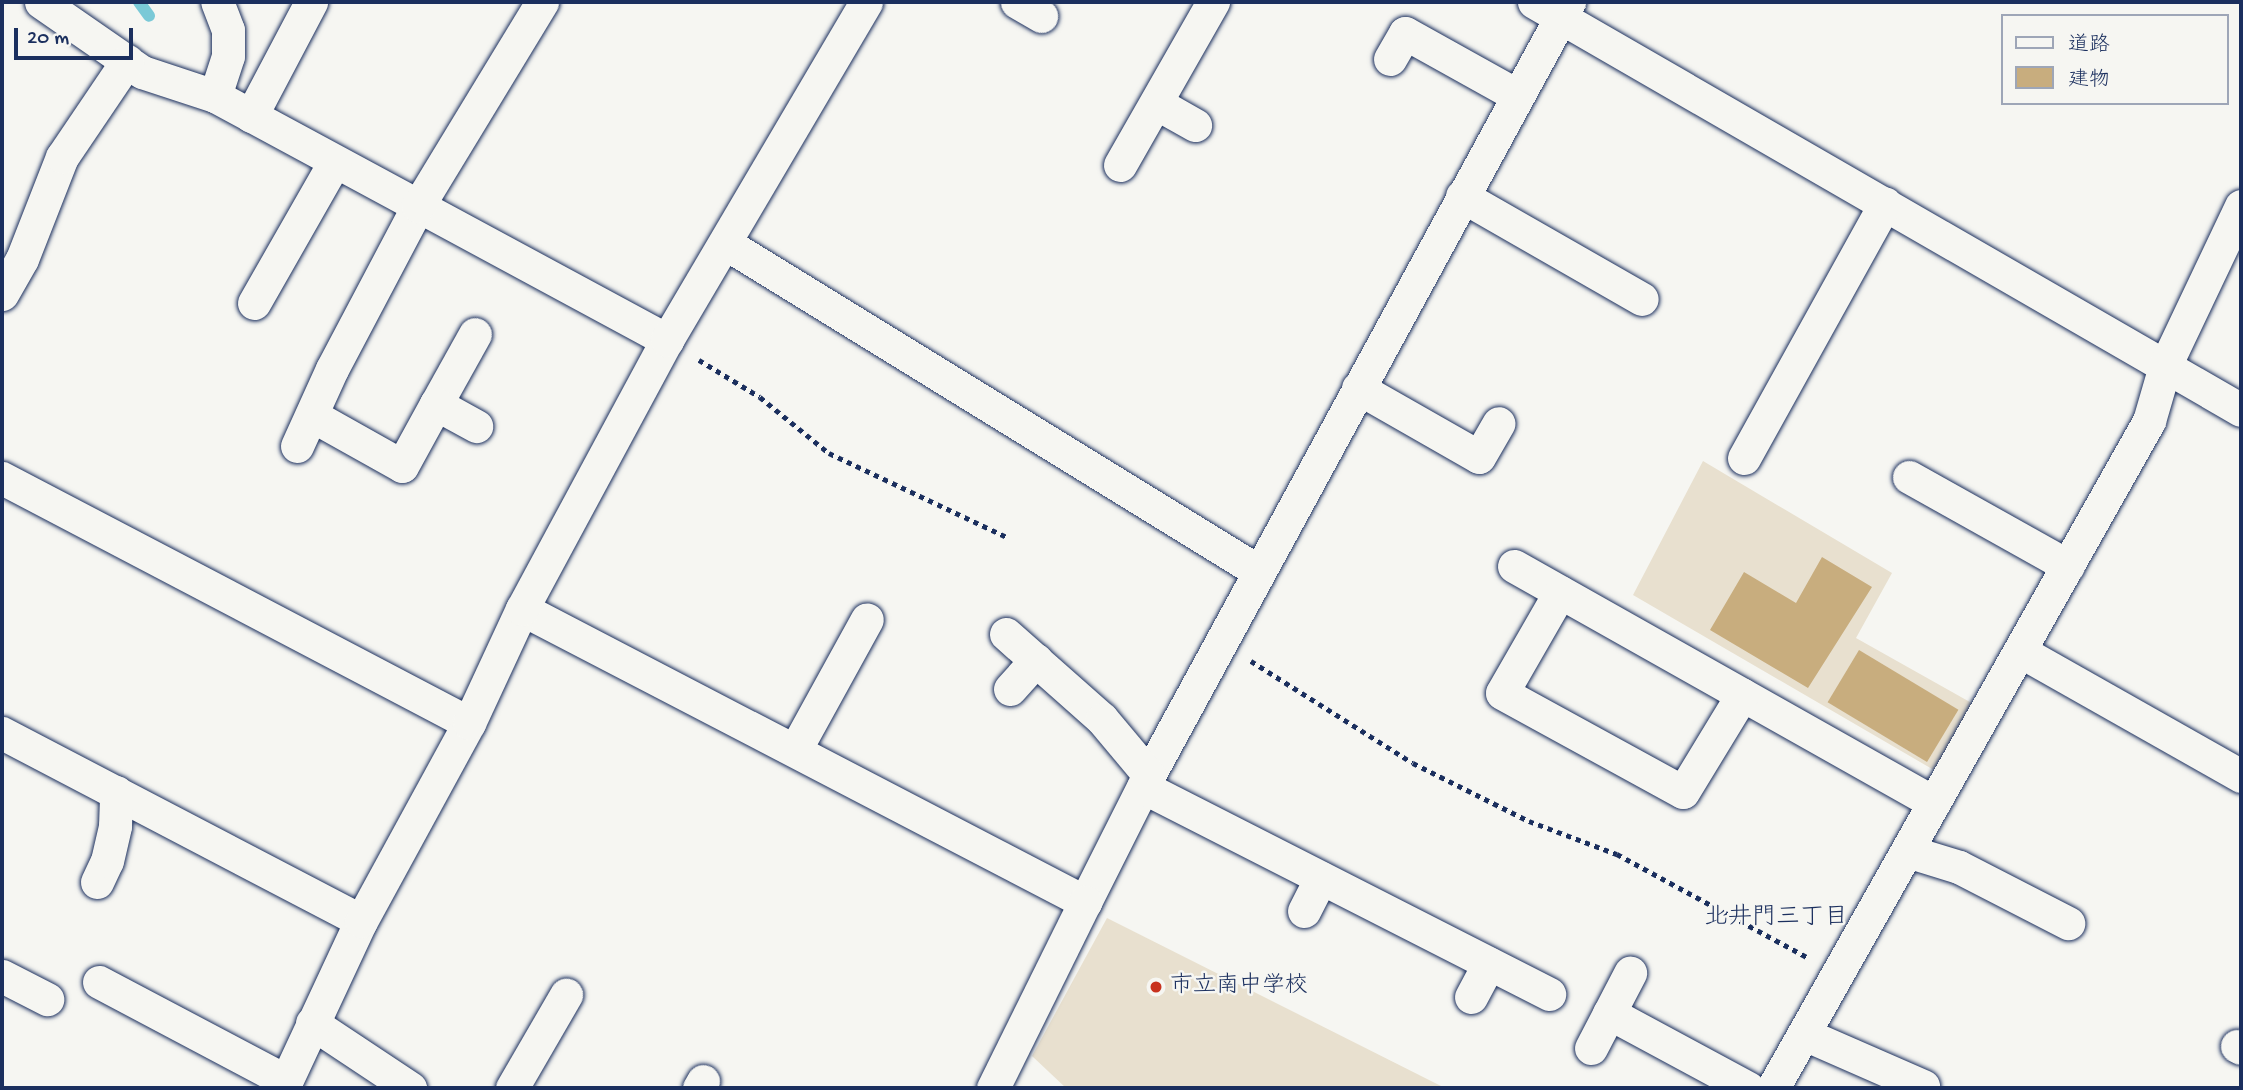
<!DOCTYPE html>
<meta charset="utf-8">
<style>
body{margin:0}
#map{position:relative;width:2243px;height:1090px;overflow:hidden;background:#f6f6f2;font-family:"Gochi Hand","Klee One",sans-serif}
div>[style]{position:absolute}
.built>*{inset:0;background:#e8e0cf}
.stream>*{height:12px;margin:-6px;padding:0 6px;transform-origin:6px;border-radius:6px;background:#7ac9d7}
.building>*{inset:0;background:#c8ad7e;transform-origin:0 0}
.path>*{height:4.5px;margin-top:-2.25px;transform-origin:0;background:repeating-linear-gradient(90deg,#1b2f5e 0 5px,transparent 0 10px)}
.roads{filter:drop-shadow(0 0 2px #1b2f5e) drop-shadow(0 0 2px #1b2f5e)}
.minor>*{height:33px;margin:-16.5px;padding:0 16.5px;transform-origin:16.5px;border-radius:16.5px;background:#f6f6f2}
.dots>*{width:19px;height:19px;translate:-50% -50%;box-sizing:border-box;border:4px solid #f6f6f2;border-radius:50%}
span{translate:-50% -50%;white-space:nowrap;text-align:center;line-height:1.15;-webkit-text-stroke:5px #f6f6f2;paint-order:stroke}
.poi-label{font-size:23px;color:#1b2f5e}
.left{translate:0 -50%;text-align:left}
.neighbourhood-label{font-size:24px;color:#1b2f5e}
.frame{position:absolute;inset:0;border:4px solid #1b2f5e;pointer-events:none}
.legend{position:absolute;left:2001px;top:14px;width:228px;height:91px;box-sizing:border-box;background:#f6f6f2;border:2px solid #9ea6b7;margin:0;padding:9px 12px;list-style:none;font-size:21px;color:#1b2f5e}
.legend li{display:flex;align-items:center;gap:14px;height:35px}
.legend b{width:35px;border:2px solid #9ea6b7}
.scale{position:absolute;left:14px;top:28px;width:119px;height:32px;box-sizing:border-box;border:4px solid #1b2f5e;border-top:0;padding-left:9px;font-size:21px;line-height:24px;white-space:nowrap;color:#1b2f5e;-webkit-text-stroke:5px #f6f6f2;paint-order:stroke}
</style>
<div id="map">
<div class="built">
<i style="clip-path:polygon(1703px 461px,1892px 573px,1856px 638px,1977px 706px,1939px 773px,1633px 595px)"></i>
<i style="clip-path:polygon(1107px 918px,1445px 1088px,1066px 1088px,1032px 1056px)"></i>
</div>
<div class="stream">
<i style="left:139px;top:2px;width:17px;rotate:54deg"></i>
</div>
<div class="building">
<i style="clip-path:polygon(1822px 557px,1872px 587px,1808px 688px,1710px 630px,1744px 572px,1796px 603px)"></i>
<i style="left:1859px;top:650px;width:116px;height:61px;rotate:31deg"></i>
</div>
<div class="path">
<i style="left:699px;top:360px;width:71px;rotate:31.2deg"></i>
<i style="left:760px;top:397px;width:89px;rotate:39.1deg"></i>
<i style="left:829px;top:453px;width:199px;rotate:25.3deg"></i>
<i style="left:1251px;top:661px;width:191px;rotate:32.2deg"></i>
<i style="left:1413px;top:763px;width:130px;rotate:26.6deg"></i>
<i style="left:1529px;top:821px;width:94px;rotate:20.6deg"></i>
<i style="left:1617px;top:854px;width:216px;rotate:28.5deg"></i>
</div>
<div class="roads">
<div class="minor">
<i style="left:41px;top:2px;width:123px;rotate:34.7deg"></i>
<i style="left:142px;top:72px;width:77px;rotate:18.2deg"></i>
<i style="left:215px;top:96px;width:514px;rotate:28.36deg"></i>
<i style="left:1017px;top:2px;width:28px;rotate:30deg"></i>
<i style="left:1534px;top:2px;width:816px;rotate:29.99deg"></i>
<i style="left:1390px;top:59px;width:30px;rotate:-60deg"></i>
<i style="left:1405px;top:33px;width:129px;rotate:29.1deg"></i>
<i style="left:215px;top:96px;width:42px;rotate:-72deg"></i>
<i style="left:228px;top:56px;width:26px;rotate:-90deg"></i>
<i style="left:228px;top:30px;width:30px;rotate:-111deg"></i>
<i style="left:1156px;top:103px;width:45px;rotate:29.4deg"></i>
<i style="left:251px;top:116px;width:129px;rotate:-62.2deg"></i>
<i style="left:1120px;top:165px;width:188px;rotate:-60.3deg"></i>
<i style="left:1462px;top:196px;width:207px;rotate:29.8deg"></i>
<i style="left:725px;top:243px;width:626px;rotate:31.61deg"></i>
<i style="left:2px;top:294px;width:40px;rotate:-60.3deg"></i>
<i style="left:22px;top:259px;width:110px;rotate:-68.6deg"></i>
<i style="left:62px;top:157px;width:116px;rotate:-55.9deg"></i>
<i style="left:254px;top:303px;width:163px;rotate:-60.3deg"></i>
<i style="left:1358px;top:388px;width:139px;rotate:29.7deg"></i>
<i style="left:1479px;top:457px;width:39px;rotate:-60deg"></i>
<i style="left:436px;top:404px;width:80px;rotate:-60.9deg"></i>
<i style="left:313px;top:416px;width:102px;rotate:29.3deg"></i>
<i style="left:402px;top:466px;width:71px;rotate:-61.3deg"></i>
<i style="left:436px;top:404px;width:46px;rotate:28.8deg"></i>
<i style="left:297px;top:446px;width:85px;rotate:-65.6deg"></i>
<i style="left:332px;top:369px;width:184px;rotate:-62.2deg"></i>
<i style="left:418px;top:206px;width:239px;rotate:-58.7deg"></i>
<i style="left:1744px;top:458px;width:291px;rotate:-61deg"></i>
<i style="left:1909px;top:477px;width:182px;rotate:29.2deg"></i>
<i style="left:2px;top:478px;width:527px;rotate:27.68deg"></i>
<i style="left:1514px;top:566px;width:482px;rotate:29.4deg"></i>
<i style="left:1560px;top:592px;width:116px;rotate:119.9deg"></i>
<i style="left:1502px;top:693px;width:206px;rotate:28.7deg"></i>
<i style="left:1683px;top:792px;width:114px;rotate:-58.7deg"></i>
<i style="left:522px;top:609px;width:635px;rotate:27.49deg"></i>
<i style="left:1085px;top:902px;width:142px;rotate:-63.3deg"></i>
<i style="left:1149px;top:775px;width:880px;rotate:-61.48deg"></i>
<i style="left:1006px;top:634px;width:128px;rotate:41.5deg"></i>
<i style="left:1102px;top:719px;width:73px;rotate:50deg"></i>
<i style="left:2020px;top:651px;width:254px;rotate:29.5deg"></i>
<i style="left:1010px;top:689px;width:39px;rotate:-48deg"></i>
<i style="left:2px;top:733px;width:405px;rotate:27.6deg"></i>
<i style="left:795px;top:750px;width:149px;rotate:-61.2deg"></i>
<i style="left:1143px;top:787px;width:456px;rotate:27deg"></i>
<i style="left:1907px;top:851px;width:54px;rotate:17.1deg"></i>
<i style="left:1959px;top:867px;width:123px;rotate:27.2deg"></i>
<i style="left:97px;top:882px;width:23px;rotate:-65deg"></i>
<i style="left:107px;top:861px;width:36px;rotate:-77deg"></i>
<i style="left:115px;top:826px;width:34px;rotate:-88deg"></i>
<i style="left:1304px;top:911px;width:37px;rotate:-63deg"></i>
<i style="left:2px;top:976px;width:51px;rotate:27.1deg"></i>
<i style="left:99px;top:982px;width:212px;rotate:27.9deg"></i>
<i style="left:1471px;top:997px;width:38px;rotate:-62deg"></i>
<i style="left:1609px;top:1013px;width:158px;rotate:28.3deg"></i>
<i style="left:312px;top:1023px;width:118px;rotate:33.6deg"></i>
<i style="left:1804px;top:1034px;width:130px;rotate:23.6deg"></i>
<i style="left:2237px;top:1046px;width:4px;rotate:27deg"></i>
<i style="left:1591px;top:1048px;width:85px;rotate:-62.5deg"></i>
<i style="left:283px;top:1088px;width:184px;rotate:-65deg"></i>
<i style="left:361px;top:921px;width:226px;rotate:-61.4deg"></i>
<i style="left:469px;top:723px;width:126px;rotate:-65.1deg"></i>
<i style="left:522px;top:609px;width:306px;rotate:-61.7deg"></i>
<i style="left:667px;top:340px;width:392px;rotate:-59.5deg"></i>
<i style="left:512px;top:1088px;width:108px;rotate:-59.9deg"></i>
<i style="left:699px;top:1088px;width:8px;rotate:-60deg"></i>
<i style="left:993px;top:1088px;width:208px;rotate:-63.7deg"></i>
<i style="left:1773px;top:1088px;width:766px;rotate:-60.59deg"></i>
<i style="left:2149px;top:421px;width:57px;rotate:-73.8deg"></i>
<i style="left:2165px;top:366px;width:177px;rotate:-64.6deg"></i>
</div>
</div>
<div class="dots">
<i style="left:1156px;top:987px;background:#c8321e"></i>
</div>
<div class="poi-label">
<span class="left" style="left:1170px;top:987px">市立南中学校</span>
</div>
<div class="neighbourhood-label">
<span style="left:1776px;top:919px">北井門三丁目</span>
</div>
<div class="frame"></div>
<ul class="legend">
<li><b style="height:9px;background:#f6f6f2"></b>道路</li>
<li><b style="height:19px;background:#c8ad7e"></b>建物</li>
</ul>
<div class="scale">20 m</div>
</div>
